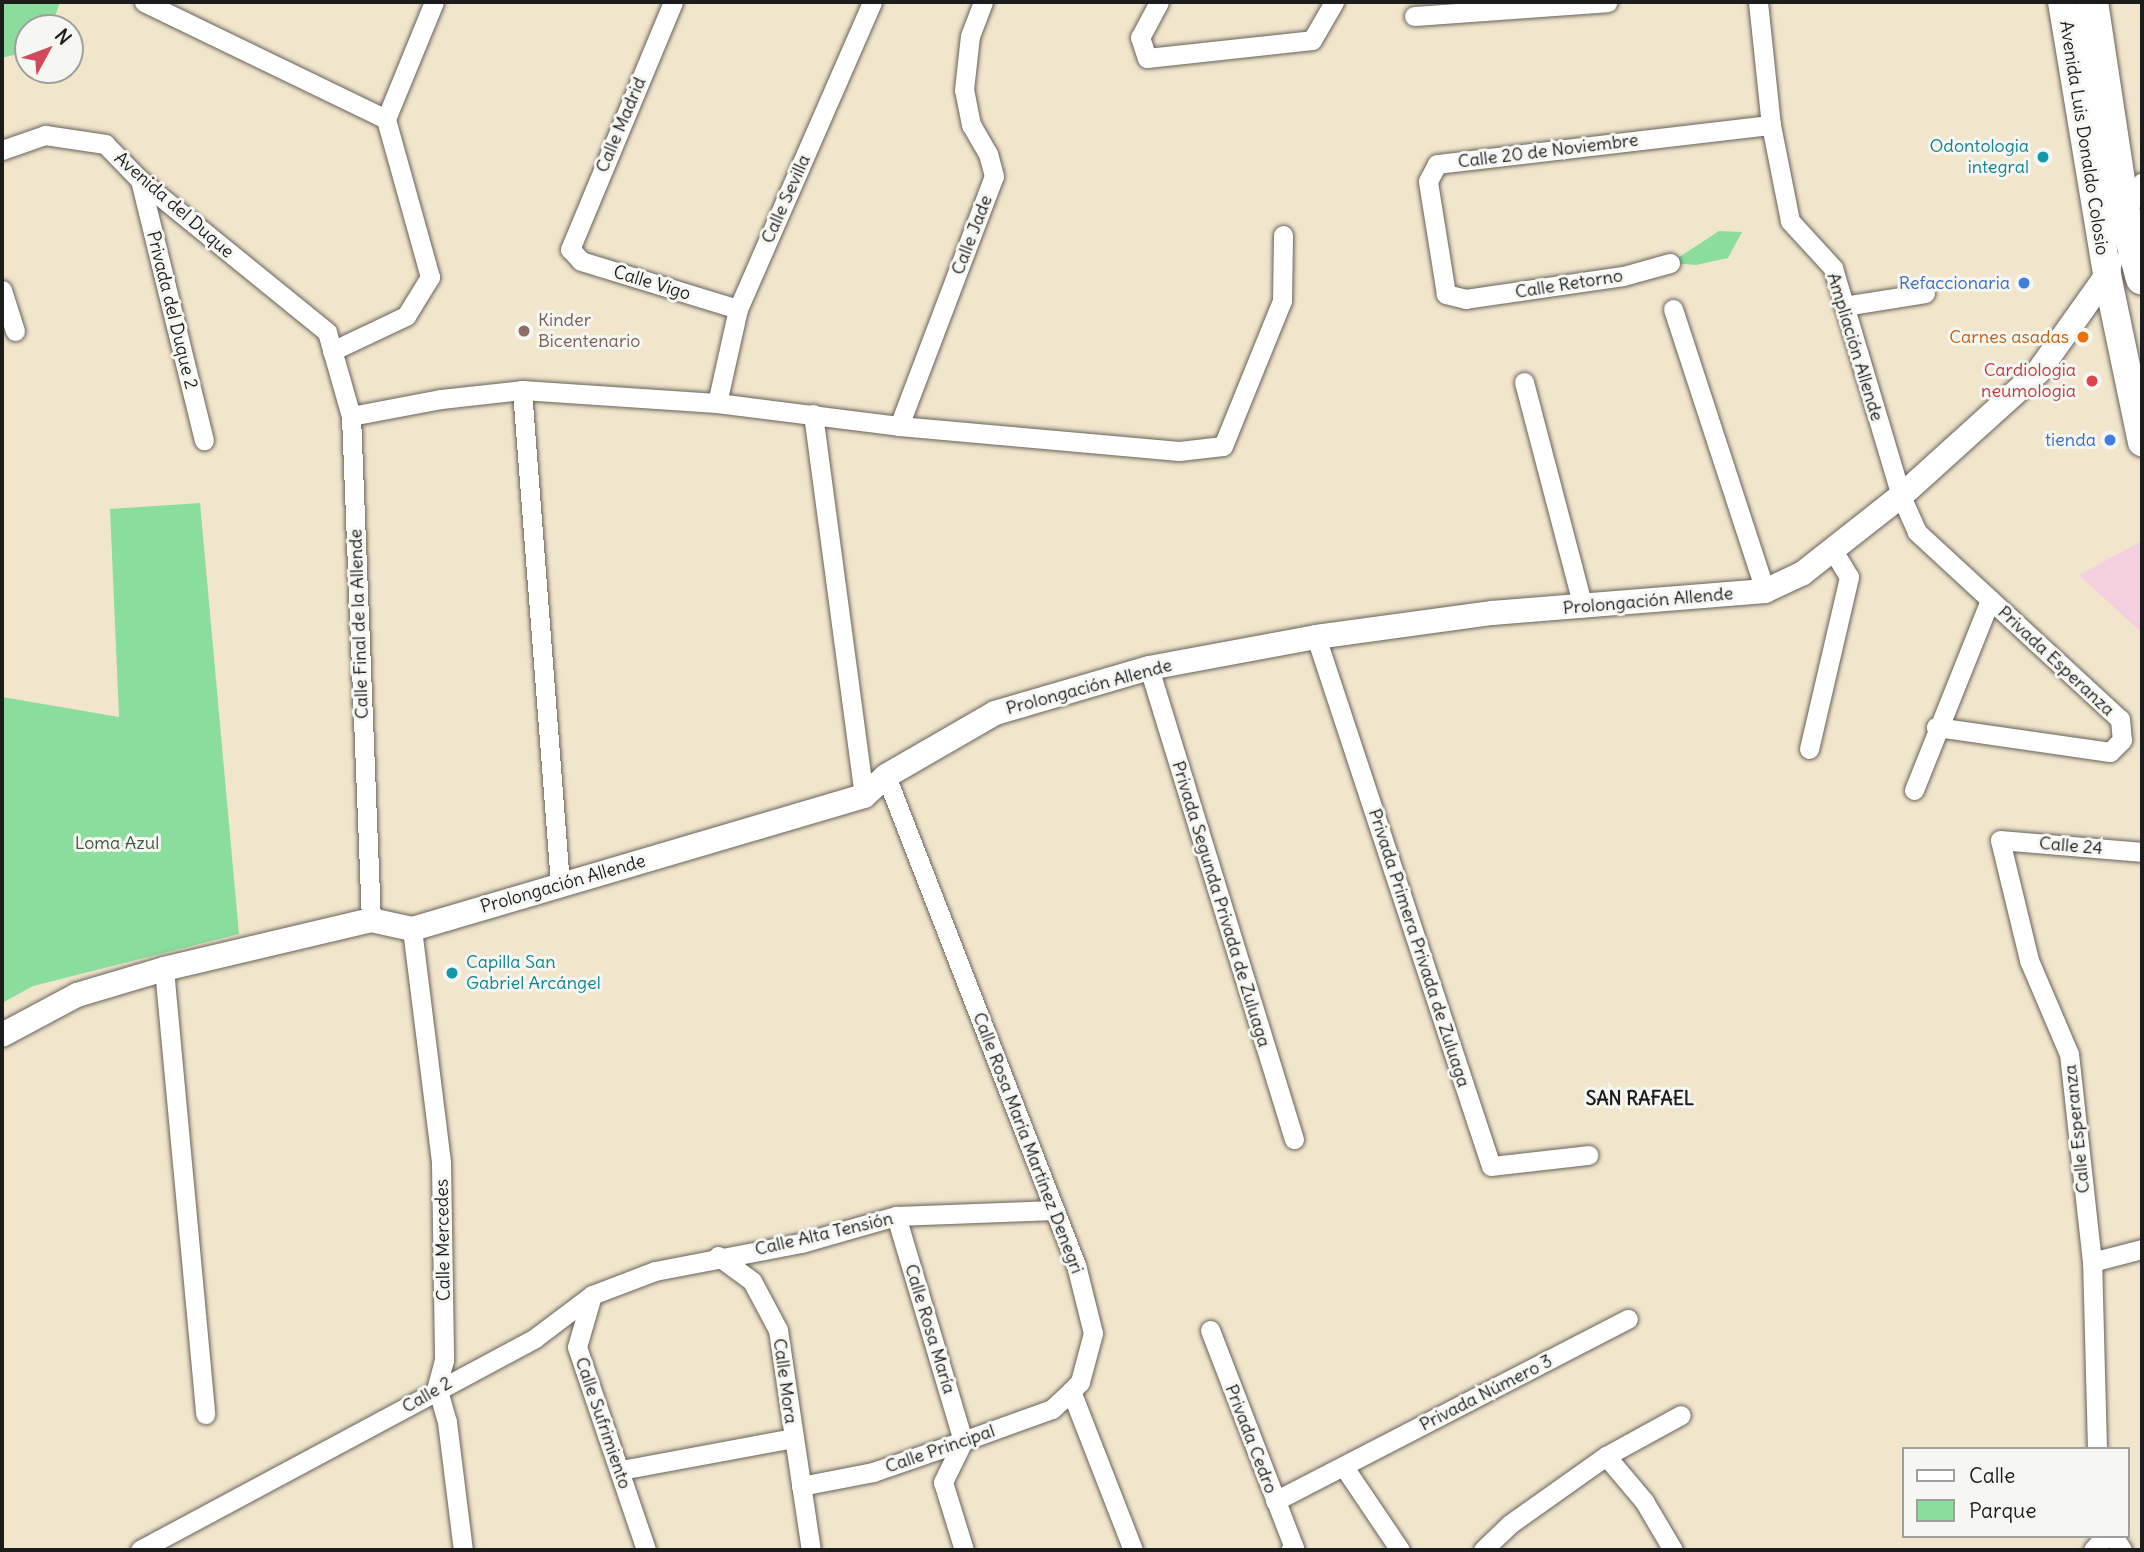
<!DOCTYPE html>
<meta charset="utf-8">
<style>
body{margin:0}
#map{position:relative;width:2144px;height:1552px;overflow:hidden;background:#f1e5cc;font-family:Delius,sans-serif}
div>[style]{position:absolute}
.built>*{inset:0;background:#f3cfdf}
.green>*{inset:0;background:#8bdd9d}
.roads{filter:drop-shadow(0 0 2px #67625a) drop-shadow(0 0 2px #67625a)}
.minor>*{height:19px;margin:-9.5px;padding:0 9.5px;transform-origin:9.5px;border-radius:9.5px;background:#fff}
.tertiary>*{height:24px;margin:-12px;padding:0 12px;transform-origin:12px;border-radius:12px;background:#fff}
.secondary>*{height:28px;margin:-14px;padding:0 14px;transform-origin:14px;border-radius:14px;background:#fff}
.primary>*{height:32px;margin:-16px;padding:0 16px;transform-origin:16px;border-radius:16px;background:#fff}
.dots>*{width:19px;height:19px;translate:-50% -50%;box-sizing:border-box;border:4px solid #f6f6f2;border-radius:50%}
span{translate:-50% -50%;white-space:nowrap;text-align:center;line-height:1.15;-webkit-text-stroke:6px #f6f6f2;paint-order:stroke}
.street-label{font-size:18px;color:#1c1c1c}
.culture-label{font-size:18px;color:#0d838f}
.right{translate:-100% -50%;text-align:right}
.left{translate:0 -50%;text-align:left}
.shop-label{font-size:18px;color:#366cbe}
.education-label{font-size:18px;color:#785e54}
.food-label{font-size:18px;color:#c56008}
.health-label{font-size:18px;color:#be3a42}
.park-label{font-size:18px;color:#3d5643}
.neighbourhood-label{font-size:19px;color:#1c1c1c;font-weight:700}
.frame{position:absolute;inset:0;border:4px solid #1c1c1c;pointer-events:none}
.legend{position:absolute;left:1902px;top:1447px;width:228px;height:91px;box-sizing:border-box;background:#f6f6f2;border:2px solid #9f9f9c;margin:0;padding:9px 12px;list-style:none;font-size:21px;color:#1c1c1c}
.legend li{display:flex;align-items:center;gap:14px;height:35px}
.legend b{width:35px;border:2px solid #9f9f9c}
.north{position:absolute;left:14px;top:14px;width:70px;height:70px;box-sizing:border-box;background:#f6f6f2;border:2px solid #9f9f9c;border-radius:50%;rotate:49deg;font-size:19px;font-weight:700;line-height:28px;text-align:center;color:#1c1c1c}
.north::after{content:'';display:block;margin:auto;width:24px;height:32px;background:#d1495b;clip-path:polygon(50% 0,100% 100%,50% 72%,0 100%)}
</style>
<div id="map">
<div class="built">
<i style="clip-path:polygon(2142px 541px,2142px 633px,2079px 575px)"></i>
</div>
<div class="green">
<i style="clip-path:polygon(2px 2px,60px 2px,51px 28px,28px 28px,28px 51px,2px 58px)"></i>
<i style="clip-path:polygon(1719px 231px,1742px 232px,1728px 258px,1696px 265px,1670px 263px)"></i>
<i style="clip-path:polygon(200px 503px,239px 934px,33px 986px,2px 1003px,2px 697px,119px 717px,110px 509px)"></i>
</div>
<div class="roads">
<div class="minor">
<i style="left:144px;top:2px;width:269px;rotate:25.8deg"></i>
<i style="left:673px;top:2px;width:268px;rotate:112.6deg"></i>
<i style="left:570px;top:249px;width:16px;rotate:47deg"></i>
<i style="left:581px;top:261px;width:164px;rotate:17deg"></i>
<i style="left:1159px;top:2px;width:40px;rotate:118deg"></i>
<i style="left:1140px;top:37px;width:22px;rotate:72deg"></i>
<i style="left:1147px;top:58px;width:166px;rotate:-6.2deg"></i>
<i style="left:1312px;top:40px;width:44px;rotate:-59.9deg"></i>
<i style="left:1758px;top:2px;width:124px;rotate:84deg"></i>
<i style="left:1771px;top:125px;width:98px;rotate:78.8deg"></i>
<i style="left:1790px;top:221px;width:64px;rotate:47.5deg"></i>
<i style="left:1833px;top:268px;width:238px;rotate:73.4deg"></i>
<i style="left:1901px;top:496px;width:39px;rotate:66deg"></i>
<i style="left:1917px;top:532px;width:276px;rotate:42.7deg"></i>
<i style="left:2120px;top:719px;width:21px;rotate:85deg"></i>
<i style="left:2122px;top:740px;width:17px;rotate:135deg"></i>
<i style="left:2110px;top:752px;width:176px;rotate:-171.8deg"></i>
<i style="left:1414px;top:16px;width:194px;rotate:-4.1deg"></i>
<i style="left:2px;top:150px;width:46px;rotate:-19.2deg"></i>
<i style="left:45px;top:135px;width:61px;rotate:8.5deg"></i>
<i style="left:105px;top:144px;width:50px;rotate:45.8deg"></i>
<i style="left:140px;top:180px;width:241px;rotate:39.1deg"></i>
<i style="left:327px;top:332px;width:87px;rotate:74.1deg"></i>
<i style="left:351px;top:416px;width:504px;rotate:87.73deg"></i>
<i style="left:140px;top:180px;width:268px;rotate:76.2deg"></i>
<i style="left:2125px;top:213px;width:35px;rotate:-61deg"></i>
<i style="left:1670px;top:263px;width:49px;rotate:164.5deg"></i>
<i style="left:1623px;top:276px;width:159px;rotate:171.7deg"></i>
<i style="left:1466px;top:299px;width:21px;rotate:-166deg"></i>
<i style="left:1446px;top:294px;width:114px;rotate:-99.1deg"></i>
<i style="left:1428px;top:181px;width:19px;rotate:-62deg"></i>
<i style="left:1437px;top:164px;width:336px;rotate:-6.7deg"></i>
<i style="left:2px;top:290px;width:43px;rotate:72.4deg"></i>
<i style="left:1844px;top:306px;width:82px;rotate:-9.1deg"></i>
<i style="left:1673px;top:309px;width:297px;rotate:71.9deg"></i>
<i style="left:332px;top:351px;width:82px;rotate:-25.3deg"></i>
<i style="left:406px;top:316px;width:46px;rotate:-58.4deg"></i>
<i style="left:430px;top:277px;width:164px;rotate:-105.6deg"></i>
<i style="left:386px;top:119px;width:126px;rotate:-67.7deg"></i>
<i style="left:1524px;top:382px;width:233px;rotate:75.3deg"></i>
<i style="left:522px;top:390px;width:496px;rotate:85.6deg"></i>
<i style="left:717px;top:403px;width:96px;rotate:-77.4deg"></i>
<i style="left:738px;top:309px;width:335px;rotate:-66.4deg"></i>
<i style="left:813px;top:414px;width:385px;rotate:82.4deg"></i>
<i style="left:351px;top:416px;width:92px;rotate:-10.7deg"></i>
<i style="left:441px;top:399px;width:81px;rotate:-6.3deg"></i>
<i style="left:522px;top:390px;width:195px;rotate:3.8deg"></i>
<i style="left:717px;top:403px;width:183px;rotate:7.2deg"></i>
<i style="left:899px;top:426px;width:281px;rotate:5.1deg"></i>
<i style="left:1179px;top:451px;width:44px;rotate:-6.5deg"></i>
<i style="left:1223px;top:446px;width:157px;rotate:-67.9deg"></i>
<i style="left:1282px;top:301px;width:66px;rotate:-89.1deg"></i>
<i style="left:899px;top:426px;width:267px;rotate:-69.2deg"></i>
<i style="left:994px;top:176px;width:23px;rotate:-105deg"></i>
<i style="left:988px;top:154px;width:34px;rotate:-120deg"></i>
<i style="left:971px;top:125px;width:36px;rotate:-101deg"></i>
<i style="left:964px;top:90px;width:54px;rotate:-83.7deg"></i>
<i style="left:970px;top:36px;width:36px;rotate:-69deg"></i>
<i style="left:1316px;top:637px;width:557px;rotate:71.7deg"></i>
<i style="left:1491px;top:1166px;width:98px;rotate:-6.5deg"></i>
<i style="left:1149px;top:668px;width:493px;rotate:72.9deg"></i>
<i style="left:1809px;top:749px;width:177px;rotate:-76.9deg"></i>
<i style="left:1849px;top:577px;width:31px;rotate:-121deg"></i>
<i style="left:886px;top:776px;width:525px;rotate:68.77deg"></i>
<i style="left:1076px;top:1265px;width:70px;rotate:76deg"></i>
<i style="left:1093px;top:1333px;width:51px;rotate:104.9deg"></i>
<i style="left:1080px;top:1382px;width:13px;rotate:135deg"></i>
<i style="left:1071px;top:1391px;width:171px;rotate:68.7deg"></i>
<i style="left:1914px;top:790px;width:205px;rotate:-68.2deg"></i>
<i style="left:412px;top:929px;width:236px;rotate:82.9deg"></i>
<i style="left:441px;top:1163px;width:197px;rotate:89.1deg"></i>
<i style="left:444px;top:1360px;width:28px;rotate:105deg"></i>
<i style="left:437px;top:1387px;width:36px;rotate:74deg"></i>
<i style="left:447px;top:1422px;width:129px;rotate:82.9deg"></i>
<i style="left:164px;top:969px;width:447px;rotate:84.7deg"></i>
<i style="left:896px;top:1216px;width:235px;rotate:73.4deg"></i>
<i style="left:963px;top:1441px;width:46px;rotate:116deg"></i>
<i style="left:943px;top:1482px;width:71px;rotate:72.8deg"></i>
<i style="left:718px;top:1256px;width:42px;rotate:36.3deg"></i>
<i style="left:752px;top:1281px;width:55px;rotate:62deg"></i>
<i style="left:778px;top:1330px;width:222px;rotate:81.5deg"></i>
<i style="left:2092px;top:1262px;width:52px;rotate:-14.6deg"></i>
<i style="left:592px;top:1295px;width:54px;rotate:106.1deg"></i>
<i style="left:577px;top:1347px;width:214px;rotate:71.2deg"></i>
<i style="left:1210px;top:1330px;width:234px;rotate:68.9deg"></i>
<i style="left:1294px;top:1548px;width:4px;rotate:153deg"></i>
<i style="left:2097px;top:1449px;width:187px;rotate:-91.5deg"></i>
<i style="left:2092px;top:1262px;width:209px;rotate:-96.3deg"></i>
<i style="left:2069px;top:1054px;width:102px;rotate:-113.1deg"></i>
<i style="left:2029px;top:960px;width:123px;rotate:-103.6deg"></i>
<i style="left:2000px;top:840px;width:143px;rotate:4.8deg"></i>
<i style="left:1606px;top:1456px;width:59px;rotate:49.8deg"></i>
<i style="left:1644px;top:1501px;width:57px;rotate:59.4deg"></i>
<i style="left:1344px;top:1467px;width:100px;rotate:56deg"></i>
<i style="left:621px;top:1470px;width:176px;rotate:-10.5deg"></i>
<i style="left:801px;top:1486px;width:73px;rotate:-11deg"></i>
<i style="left:873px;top:1472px;width:95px;rotate:-19deg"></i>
<i style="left:963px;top:1441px;width:95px;rotate:-19.8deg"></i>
<i style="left:1052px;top:1409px;width:26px;rotate:-43deg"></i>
<i style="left:1275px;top:1501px;width:397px;rotate:-27.3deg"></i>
<i style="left:2113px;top:1536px;width:17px;rotate:57deg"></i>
<i style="left:140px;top:1550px;width:448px;rotate:-28.2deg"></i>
<i style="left:535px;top:1338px;width:71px;rotate:-37deg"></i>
<i style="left:592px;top:1295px;width:67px;rotate:-20.9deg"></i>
<i style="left:655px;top:1271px;width:149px;rotate:-10.9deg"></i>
<i style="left:801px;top:1243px;width:99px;rotate:-15.9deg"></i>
<i style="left:896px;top:1216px;width:159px;rotate:-2.2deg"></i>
<i style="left:1483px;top:1550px;width:37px;rotate:-44deg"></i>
<i style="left:1510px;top:1524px;width:118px;rotate:-35.3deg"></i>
<i style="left:1606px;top:1456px;width:85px;rotate:-28.7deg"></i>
<i style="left:2093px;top:1550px;width:18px;rotate:-49deg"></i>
</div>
<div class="tertiary">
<i style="left:2px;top:1035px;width:85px;rotate:-28.1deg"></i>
<i style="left:77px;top:995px;width:91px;rotate:-16.6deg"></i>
<i style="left:164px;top:969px;width:213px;rotate:-13.3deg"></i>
<i style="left:371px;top:920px;width:42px;rotate:12.4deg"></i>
<i style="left:412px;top:929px;width:471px;rotate:-16.4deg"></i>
<i style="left:864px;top:796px;width:30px;rotate:-42deg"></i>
<i style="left:886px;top:776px;width:126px;rotate:-30deg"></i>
<i style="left:995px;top:713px;width:160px;rotate:-16.3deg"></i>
<i style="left:1149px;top:668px;width:170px;rotate:-10.5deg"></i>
<i style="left:1316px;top:637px;width:178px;rotate:-7.8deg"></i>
<i style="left:1492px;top:613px;width:274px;rotate:-4.6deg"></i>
<i style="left:1765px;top:591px;width:42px;rotate:-25.3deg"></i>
<i style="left:1803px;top:573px;width:125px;rotate:-38.2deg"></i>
<i style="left:1901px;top:496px;width:185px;rotate:-42.1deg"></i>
<i style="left:2038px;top:372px;width:119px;rotate:-54.6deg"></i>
<i style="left:2107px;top:275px;width:13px;rotate:-77deg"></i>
</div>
<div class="secondary">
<i style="left:2062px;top:2px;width:277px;rotate:80.6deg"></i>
<i style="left:2107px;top:275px;width:171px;rotate:78.2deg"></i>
</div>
<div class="primary">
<i style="left:2092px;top:2px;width:213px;rotate:81.4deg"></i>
<i style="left:2124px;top:213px;width:68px;rotate:74.7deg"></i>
</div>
</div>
<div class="dots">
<i style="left:2043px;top:157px;background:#0f9aa8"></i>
<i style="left:2024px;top:283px;background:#3f7fe0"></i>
<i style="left:524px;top:331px;background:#8d6e63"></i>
<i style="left:2083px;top:337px;background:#e8710a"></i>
<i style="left:2092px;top:381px;background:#e0444e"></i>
<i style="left:2110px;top:440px;background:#3f7fe0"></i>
<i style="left:452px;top:973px;background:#0f9aa8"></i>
</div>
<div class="street-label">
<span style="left:621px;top:125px;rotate:-67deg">Calle Madrid</span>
<span style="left:2084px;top:138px;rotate:81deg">Avenida Luis Donaldo Colosio</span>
<span style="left:1548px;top:151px;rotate:-7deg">Calle 20 de Noviembre</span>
<span style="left:786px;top:199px;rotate:-66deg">Calle Sevilla</span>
<span style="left:174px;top:205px;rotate:41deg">Avenida del Duque</span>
<span style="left:972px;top:235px;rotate:-69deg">Calle Jade</span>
<span style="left:652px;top:283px;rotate:17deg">Calle Vigo</span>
<span style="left:1569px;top:284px;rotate:-9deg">Calle Retorno</span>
<span style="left:172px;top:310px;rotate:76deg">Privada del Duque 2</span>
<span style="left:1855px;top:347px;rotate:73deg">Ampliación Allende</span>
<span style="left:1648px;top:601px;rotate:-5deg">Prolongación Allende</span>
<span style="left:359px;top:624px;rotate:-92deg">Calle Final de la Allende</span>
<span style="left:2056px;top:661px;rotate:43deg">Privada Esperanza</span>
<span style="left:1089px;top:687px;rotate:-15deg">Prolongación Allende</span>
<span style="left:2071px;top:846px;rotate:5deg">Calle 24</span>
<span style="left:563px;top:884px;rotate:-16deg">Prolongación Allende</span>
<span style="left:1221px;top:904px;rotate:73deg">Privada Segunda Privada de Zuluaga</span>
<span style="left:1419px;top:948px;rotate:72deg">Privada Primera Privada de Zuluaga</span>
<span style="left:2077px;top:1129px;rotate:-96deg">Calle Esperanza</span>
<span style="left:1028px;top:1143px;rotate:69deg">Calle Rosa María Martínez Denegri</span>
<span style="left:824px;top:1234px;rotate:-13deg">Calle Alta Tensión</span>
<span style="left:443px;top:1240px;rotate:-91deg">Calle Mercedes</span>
<span style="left:930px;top:1329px;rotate:73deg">Calle Rosa María</span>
<span style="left:785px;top:1381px;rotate:82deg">Calle Mora</span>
<span style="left:1486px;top:1393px;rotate:-27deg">Privada Número 3</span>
<span style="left:427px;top:1395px;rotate:-30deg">Calle 2</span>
<span style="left:603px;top:1423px;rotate:71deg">Calle Sufrimiento</span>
<span style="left:1251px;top:1439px;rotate:69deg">Privada Cedro</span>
<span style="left:940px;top:1449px;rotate:-19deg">Calle Principal</span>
</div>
<div class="culture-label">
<span class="right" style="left:2029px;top:157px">Odontologia<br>integral</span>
<span class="left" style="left:466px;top:973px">Capilla San<br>Gabriel Arcángel</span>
</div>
<div class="shop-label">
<span class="right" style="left:2010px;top:283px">Refaccionaria</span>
<span class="right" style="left:2096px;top:440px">tienda</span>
</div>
<div class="education-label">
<span class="left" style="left:538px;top:331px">Kinder<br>Bicentenario</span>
</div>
<div class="food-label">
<span class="right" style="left:2069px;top:337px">Carnes asadas</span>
</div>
<div class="health-label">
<span class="right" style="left:2076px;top:381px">Cardiologia<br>neumologia</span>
</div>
<div class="park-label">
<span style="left:117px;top:843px">Loma Azul</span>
</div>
<div class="neighbourhood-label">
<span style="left:1640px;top:1099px">SAN RAFAEL</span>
</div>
<div class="frame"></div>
<ul class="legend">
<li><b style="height:9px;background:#fff"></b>Calle</li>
<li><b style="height:19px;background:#8bdd9d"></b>Parque</li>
</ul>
<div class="north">N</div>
</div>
